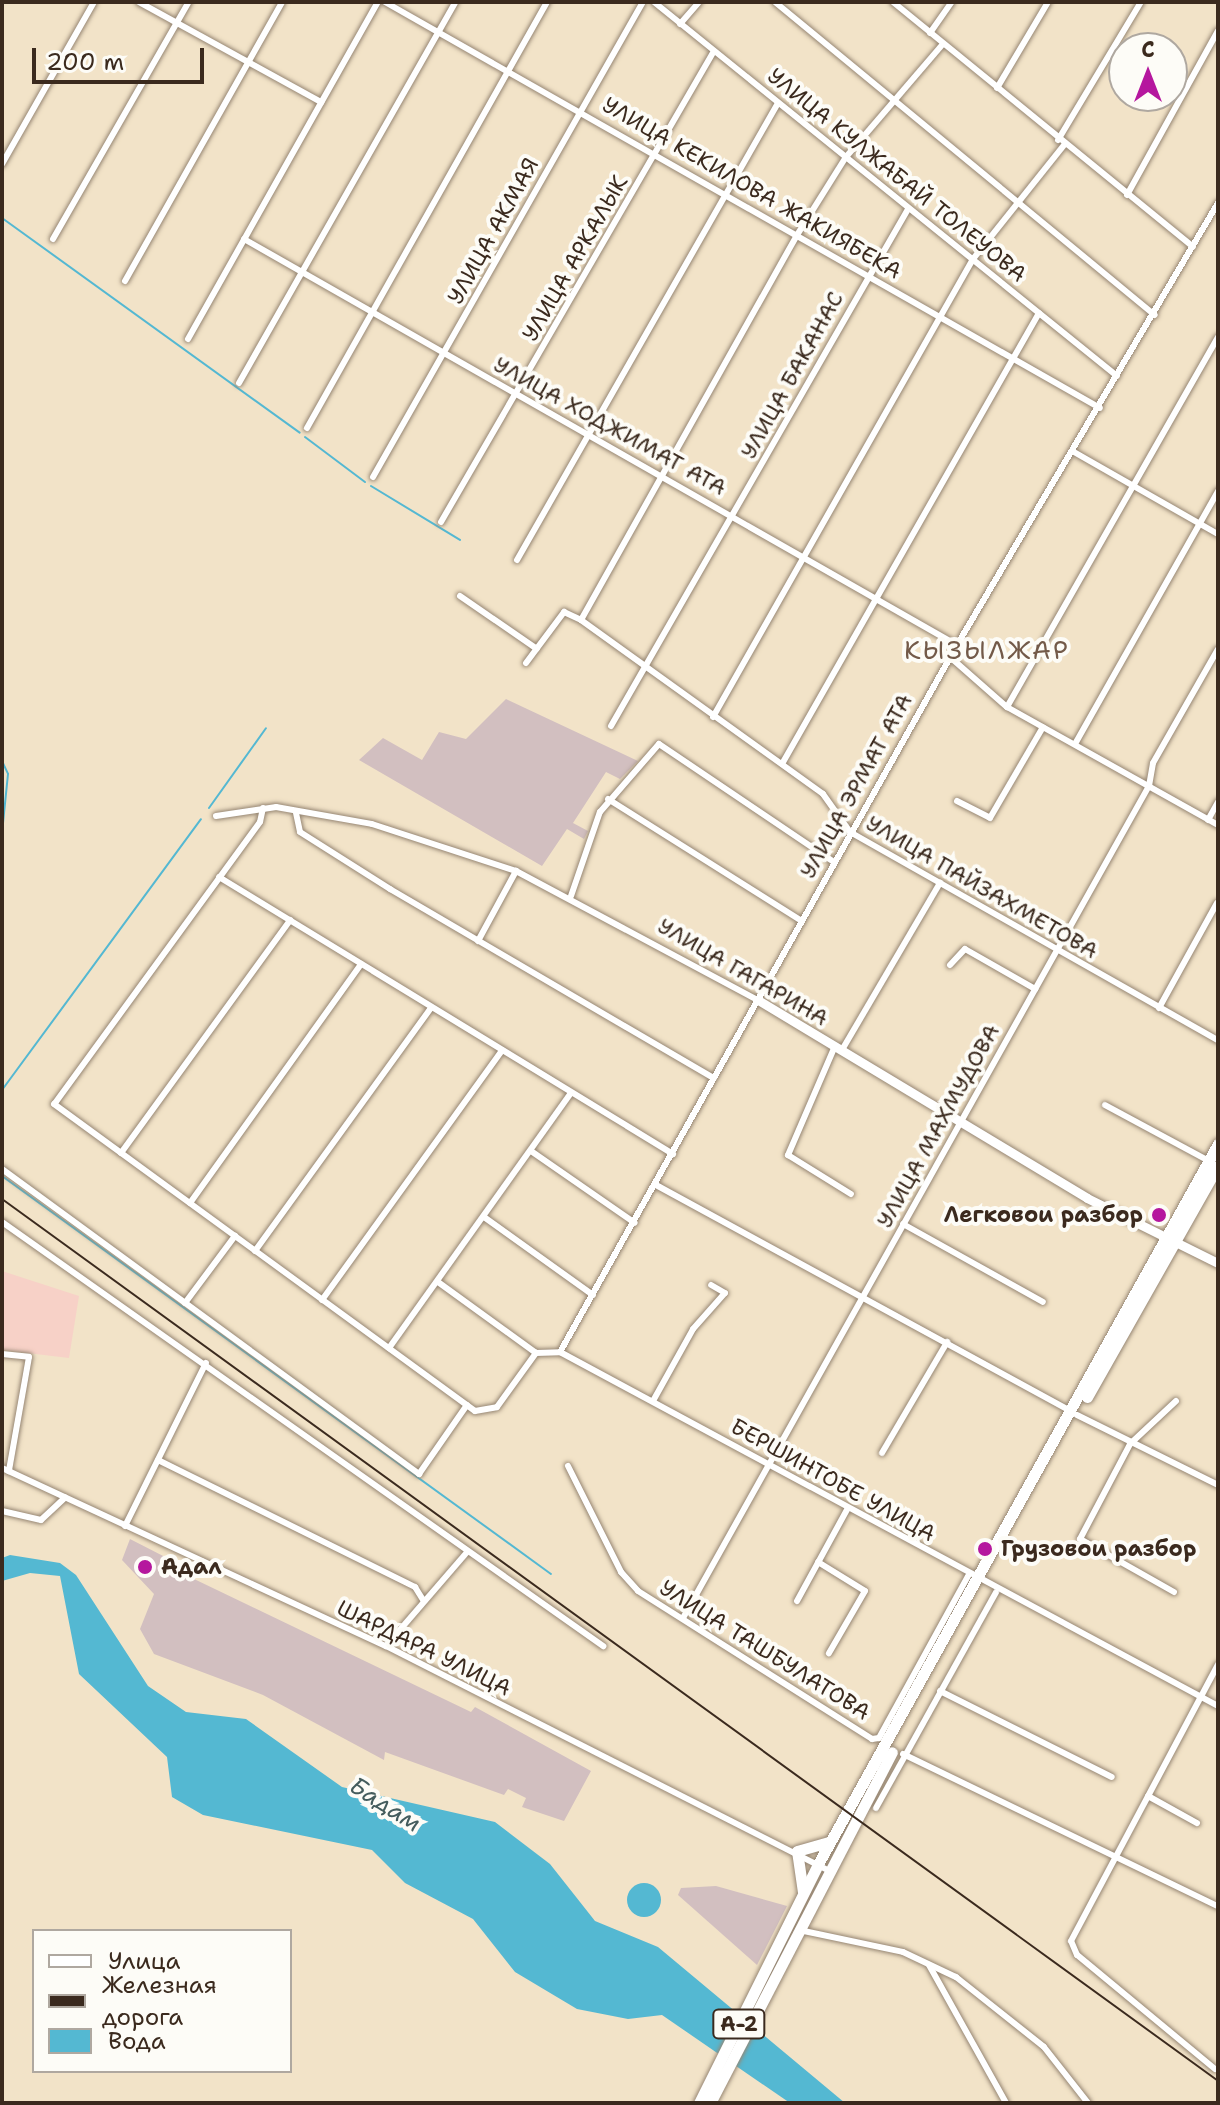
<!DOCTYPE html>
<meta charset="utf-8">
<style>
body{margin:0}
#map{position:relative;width:1220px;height:2105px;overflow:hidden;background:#f2e3c8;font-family:"Shantell Sans",sans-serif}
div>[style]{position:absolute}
.built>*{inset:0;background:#f7d1c7}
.industrial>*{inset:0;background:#d2bfc0}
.water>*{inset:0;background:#54b8d2}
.round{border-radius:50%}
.stream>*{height:2px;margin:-1px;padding:0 1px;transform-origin:1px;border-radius:1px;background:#54b8d2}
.roads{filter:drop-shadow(0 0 2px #968673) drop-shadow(0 0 2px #968673)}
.street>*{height:6px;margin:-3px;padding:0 3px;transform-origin:3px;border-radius:3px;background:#fff}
.secondary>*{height:9px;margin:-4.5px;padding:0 4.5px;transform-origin:4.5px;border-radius:4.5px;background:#fff}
.highway>*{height:11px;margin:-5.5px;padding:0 5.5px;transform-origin:5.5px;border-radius:5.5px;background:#fff}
.rail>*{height:2px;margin:-1px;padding:0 1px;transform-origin:1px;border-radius:1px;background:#3b2a1e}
.dots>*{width:22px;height:22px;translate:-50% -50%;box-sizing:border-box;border:4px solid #fdfcf7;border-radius:50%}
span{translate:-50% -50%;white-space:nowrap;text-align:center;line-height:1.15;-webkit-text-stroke:8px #fdfcf7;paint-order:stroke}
.shield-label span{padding:2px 6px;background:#fdfcf7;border:2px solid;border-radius:6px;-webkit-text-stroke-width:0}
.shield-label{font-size:20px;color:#3b2a1e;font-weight:700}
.street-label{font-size:22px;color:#3b2a1e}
.poi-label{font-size:22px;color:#3b2a1e;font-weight:700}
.right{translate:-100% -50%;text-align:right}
.left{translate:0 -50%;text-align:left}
.water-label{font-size:24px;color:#445c5d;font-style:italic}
.quarter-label{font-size:26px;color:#735a49;letter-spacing:2px}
.frame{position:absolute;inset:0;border:4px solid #3b2a1e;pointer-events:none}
.legend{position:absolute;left:32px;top:1929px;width:260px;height:144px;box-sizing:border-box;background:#fdfcf7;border:2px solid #afa8a0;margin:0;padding:10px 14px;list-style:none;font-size:24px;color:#3b2a1e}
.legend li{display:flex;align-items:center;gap:16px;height:40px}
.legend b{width:40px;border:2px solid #afa8a0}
.north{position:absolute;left:1108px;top:32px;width:80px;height:80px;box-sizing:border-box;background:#fdfcf7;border:2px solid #afa8a0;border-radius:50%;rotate:0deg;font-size:22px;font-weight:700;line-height:32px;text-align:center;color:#3b2a1e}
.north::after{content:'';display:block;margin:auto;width:28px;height:36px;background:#b5179e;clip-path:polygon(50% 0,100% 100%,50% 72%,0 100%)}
.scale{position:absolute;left:32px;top:48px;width:172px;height:36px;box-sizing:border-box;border:4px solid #3b2a1e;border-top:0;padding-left:10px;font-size:24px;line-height:28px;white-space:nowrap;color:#3b2a1e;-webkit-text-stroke:6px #fdfcf7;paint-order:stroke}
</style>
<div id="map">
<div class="built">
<i style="clip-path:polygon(2px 1271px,79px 1296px,69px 1358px,2px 1350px)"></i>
</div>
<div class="industrial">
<i style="clip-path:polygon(506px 699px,638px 761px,620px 779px,606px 772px,573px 823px,588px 831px,584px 839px,567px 829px,542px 866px,359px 760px,383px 738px,422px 760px,439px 732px,466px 739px)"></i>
<i style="clip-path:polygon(130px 1539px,169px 1559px,167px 1566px,471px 1712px,475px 1707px,591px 1771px,564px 1821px,522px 1807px,526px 1798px,508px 1789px,504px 1795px,385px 1752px,384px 1760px,263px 1695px,154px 1654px,140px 1629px,154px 1594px,122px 1560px)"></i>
<i style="clip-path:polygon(716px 1886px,787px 1906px,757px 1965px,678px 1895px,681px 1888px)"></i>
</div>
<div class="water">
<i style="clip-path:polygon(10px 1555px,60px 1563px,76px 1575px,148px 1686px,186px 1712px,246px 1719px,342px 1787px,495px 1822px,550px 1864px,595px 1921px,658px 1947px,845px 2103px,790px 2103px,662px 2015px,628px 2019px,577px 2009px,515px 1972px,473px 1919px,405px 1883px,372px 1850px,203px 1815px,172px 1797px,167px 1757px,79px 1674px,60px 1576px,30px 1573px,2px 1581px,2px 1558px)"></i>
<i class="round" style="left:627px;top:1883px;width:34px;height:34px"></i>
</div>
<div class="stream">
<i style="left:2px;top:218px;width:367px;rotate:35.8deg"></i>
<i style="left:305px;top:437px;width:75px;rotate:36.9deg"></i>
<i style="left:371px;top:486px;width:104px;rotate:31.2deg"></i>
<i style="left:2px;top:761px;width:14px;rotate:65deg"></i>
<i style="left:8px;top:774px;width:59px;rotate:95.8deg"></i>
<i style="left:209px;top:808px;width:98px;rotate:-54.5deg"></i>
<i style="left:2px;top:1090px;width:336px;rotate:-53.7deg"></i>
<i style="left:2px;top:1176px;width:678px;rotate:35.94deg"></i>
</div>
<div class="roads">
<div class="street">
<i style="left:139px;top:2px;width:208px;rotate:28.8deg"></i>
<i style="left:385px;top:2px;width:822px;rotate:29.59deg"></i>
<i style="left:654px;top:2px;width:595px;rotate:38.93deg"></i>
<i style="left:775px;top:2px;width:492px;rotate:39.5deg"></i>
<i style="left:893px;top:2px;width:387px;rotate:39.2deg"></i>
<i style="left:680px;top:24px;width:29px;rotate:-49deg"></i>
<i style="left:930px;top:33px;width:38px;rotate:-55deg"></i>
<i style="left:997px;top:88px;width:100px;rotate:-59.3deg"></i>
<i style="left:1058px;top:140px;width:161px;rotate:-59deg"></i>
<i style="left:2px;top:164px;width:186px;rotate:-60.4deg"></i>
<i style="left:1127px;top:195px;width:188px;rotate:-61deg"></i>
<i style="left:53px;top:239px;width:273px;rotate:-60.2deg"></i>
<i style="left:244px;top:239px;width:820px;rotate:29.66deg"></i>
<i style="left:125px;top:281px;width:320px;rotate:-60.6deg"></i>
<i style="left:188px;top:339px;width:387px;rotate:-60.6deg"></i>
<i style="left:239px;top:383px;width:438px;rotate:-60.4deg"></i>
<i style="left:307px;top:428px;width:489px;rotate:-60.6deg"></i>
<i style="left:1074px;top:452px;width:166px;rotate:29.7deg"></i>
<i style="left:373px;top:477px;width:546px;rotate:-60.39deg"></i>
<i style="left:441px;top:522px;width:544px;rotate:-59.9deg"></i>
<i style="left:517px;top:560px;width:526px;rotate:-60.27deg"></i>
<i style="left:460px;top:596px;width:93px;rotate:34.5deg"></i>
<i style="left:581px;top:620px;width:441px;rotate:-60.7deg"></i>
<i style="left:797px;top:235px;width:92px;rotate:-57.9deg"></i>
<i style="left:846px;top:157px;width:149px;rotate:-49.4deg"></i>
<i style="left:950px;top:657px;width:76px;rotate:41.3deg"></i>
<i style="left:1007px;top:707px;width:242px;rotate:29.2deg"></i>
<i style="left:526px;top:663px;width:64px;rotate:-53.3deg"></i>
<i style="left:564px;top:612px;width:19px;rotate:25deg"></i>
<i style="left:581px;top:620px;width:298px;rotate:35.7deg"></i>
<i style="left:823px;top:794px;width:47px;rotate:54.6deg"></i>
<i style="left:850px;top:832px;width:423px;rotate:29.5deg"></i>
<i style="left:1007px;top:707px;width:426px;rotate:-60.3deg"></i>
<i style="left:713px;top:717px;width:527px;rotate:-60.42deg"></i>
<i style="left:973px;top:259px;width:146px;rotate:-51.4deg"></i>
<i style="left:611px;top:726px;width:596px;rotate:-60.12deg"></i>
<i style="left:1075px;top:744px;width:291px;rotate:-60.5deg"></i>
<i style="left:782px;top:764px;width:519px;rotate:-60.32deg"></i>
<i style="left:608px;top:799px;width:229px;rotate:32.2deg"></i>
<i style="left:957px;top:801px;width:37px;rotate:27deg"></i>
<i style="left:990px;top:818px;width:105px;rotate:-59.8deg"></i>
<i style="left:263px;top:808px;width:14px;rotate:102deg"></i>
<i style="left:260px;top:822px;width:349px;rotate:126.1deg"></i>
<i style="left:54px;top:1104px;width:521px;rotate:36.1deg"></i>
<i style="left:475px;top:1411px;width:22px;rotate:-10deg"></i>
<i style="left:497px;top:1407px;width:67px;rotate:-54.2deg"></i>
<i style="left:296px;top:813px;width:19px;rotate:78deg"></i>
<i style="left:300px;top:832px;width:107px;rotate:32.3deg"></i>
<i style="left:390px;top:889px;width:375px;rotate:30.3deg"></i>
<i style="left:216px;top:816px;width:61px;rotate:-8.5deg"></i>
<i style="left:276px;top:807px;width:97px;rotate:10deg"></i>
<i style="left:372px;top:824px;width:151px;rotate:18.1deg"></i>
<i style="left:516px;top:871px;width:274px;rotate:28.1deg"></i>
<i style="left:1208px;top:820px;width:21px;rotate:-61deg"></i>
<i style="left:219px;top:877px;width:532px;rotate:31.39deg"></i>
<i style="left:571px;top:896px;width:89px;rotate:-71deg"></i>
<i style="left:600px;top:812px;width:90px;rotate:-49.1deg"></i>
<i style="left:659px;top:744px;width:211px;rotate:34deg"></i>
<i style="left:478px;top:941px;width:80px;rotate:-61.5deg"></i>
<i style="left:950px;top:965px;width:22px;rotate:-47deg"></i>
<i style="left:965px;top:949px;width:81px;rotate:29.7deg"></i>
<i style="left:1159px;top:1008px;width:120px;rotate:-61.1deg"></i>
<i style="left:835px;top:1046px;width:119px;rotate:113.3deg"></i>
<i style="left:788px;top:1155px;width:74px;rotate:31.8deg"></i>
<i style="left:842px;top:1050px;width:194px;rotate:-59.6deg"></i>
<i style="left:1105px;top:1105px;width:118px;rotate:28.3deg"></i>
<i style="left:531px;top:1151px;width:126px;rotate:34.7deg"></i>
<i style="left:121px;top:1153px;width:288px;rotate:-54deg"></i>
<i style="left:2px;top:1169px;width:517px;rotate:36.18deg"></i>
<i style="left:419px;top:1474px;width:84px;rotate:-55.2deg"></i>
<i style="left:656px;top:1185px;width:473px;rotate:28.6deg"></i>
<i style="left:190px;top:1203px;width:294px;rotate:-54.4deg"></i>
<i style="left:484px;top:1217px;width:134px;rotate:35.6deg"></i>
<i style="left:2px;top:1222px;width:736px;rotate:35.2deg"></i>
<i style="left:903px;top:1224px;width:160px;rotate:29.1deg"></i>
<i style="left:255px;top:1251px;width:300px;rotate:-54.1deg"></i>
<i style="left:438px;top:1282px;width:121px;rotate:35.9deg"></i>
<i style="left:536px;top:1353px;width:24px;rotate:-2deg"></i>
<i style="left:560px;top:1352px;width:747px;rotate:28.28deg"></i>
<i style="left:322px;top:1300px;width:308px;rotate:-54.2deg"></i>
<i style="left:185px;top:1303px;width:84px;rotate:-53.3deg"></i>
<i style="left:389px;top:1348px;width:313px;rotate:-54.5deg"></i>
<i style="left:560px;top:1352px;width:811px;rotate:-60.68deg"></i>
<i style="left:957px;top:645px;width:513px;rotate:-59.44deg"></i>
<i style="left:2px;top:1354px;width:27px;rotate:6deg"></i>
<i style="left:29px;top:1357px;width:116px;rotate:100deg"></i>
<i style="left:653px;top:1401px;width:82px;rotate:-60.9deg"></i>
<i style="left:693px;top:1329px;width:48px;rotate:-48.4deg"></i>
<i style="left:725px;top:1293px;width:16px;rotate:-150deg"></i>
<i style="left:1077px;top:1415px;width:157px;rotate:26.4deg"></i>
<i style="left:882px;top:1453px;width:129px;rotate:-59.6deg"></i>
<i style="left:158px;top:1460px;width:287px;rotate:26.3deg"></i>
<i style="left:415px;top:1587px;width:15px;rotate:58deg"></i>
<i style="left:568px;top:1466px;width:119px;rotate:63.4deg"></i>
<i style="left:621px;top:1572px;width:25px;rotate:48deg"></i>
<i style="left:638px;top:1591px;width:277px;rotate:32.3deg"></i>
<i style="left:872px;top:1739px;width:7px;rotate:-8deg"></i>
<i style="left:879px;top:1738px;width:185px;rotate:-61.2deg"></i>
<i style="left:2px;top:1468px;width:423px;rotate:24.9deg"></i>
<i style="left:386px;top:1646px;width:493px;rotate:26.9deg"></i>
<i style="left:2px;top:1511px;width:40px;rotate:13deg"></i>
<i style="left:41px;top:1520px;width:33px;rotate:-43deg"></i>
<i style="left:125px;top:1526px;width:182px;rotate:-63.6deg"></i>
<i style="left:818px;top:1562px;width:55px;rotate:31.7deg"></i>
<i style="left:865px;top:1591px;width:72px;rotate:120.1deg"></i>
<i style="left:1174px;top:1592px;width:108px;rotate:-150.6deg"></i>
<i style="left:1080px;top:1539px;width:107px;rotate:-62.2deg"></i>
<i style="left:1130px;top:1444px;width:63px;rotate:-43.1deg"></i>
<i style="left:797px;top:1601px;width:106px;rotate:-61.3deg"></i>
<i style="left:683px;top:1618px;width:954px;rotate:-60.75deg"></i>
<i style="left:1149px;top:786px;width:23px;rotate:-80deg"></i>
<i style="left:1153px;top:763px;width:131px;rotate:-60.3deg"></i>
<i style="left:386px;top:1646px;width:125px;rotate:-49.2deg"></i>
<i style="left:940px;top:1691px;width:192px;rotate:26.6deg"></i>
<i style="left:903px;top:1754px;width:350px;rotate:25.8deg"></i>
<i style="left:1148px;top:1796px;width:56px;rotate:28.9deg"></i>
<i style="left:876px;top:1808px;width:247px;rotate:-60.9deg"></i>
<i style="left:799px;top:1930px;width:106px;rotate:11.9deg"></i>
<i style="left:903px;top:1952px;width:59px;rotate:25.3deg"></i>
<i style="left:956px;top:1977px;width:112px;rotate:38.5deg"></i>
<i style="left:1044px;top:2047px;width:71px;rotate:51.8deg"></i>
<i style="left:929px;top:1965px;width:158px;rotate:60.8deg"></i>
<i style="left:1215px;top:2069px;width:179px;rotate:-140.4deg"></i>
<i style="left:1077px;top:1955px;width:15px;rotate:-113deg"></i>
<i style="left:1071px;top:1941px;width:313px;rotate:-62deg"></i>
</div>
<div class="secondary">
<i style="left:758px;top:1000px;width:384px;rotate:31deg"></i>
<i style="left:1087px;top:1198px;width:146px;rotate:26.4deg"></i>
</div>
<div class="highway">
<i style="left:1087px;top:1397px;width:266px;rotate:-60.5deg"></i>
<i style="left:803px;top:1892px;width:41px;rotate:-98.3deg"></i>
<i style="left:797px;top:1851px;width:32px;rotate:-16deg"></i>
<i style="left:699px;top:2103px;width:267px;rotate:-63.5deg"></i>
<i style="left:818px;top:1864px;width:824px;rotate:-60.95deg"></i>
<i style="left:710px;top:2103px;width:395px;rotate:-62.6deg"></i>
</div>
</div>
<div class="rail">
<i style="left:2px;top:1199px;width:1502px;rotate:35.95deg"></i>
</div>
<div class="dots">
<i style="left:1159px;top:1215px;background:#b5179e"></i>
<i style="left:985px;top:1549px;background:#b5179e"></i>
<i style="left:145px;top:1567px;background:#b5179e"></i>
</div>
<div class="shield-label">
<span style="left:739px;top:2024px">A-2</span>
</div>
<div class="street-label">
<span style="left:897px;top:175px;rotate:39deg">УЛИЦА КУЛЖАБАЙ ТОЛЕУОВА</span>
<span style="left:752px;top:188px;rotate:30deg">УЛИЦА КЕКИЛОВА ЖАКИЯБЕКА</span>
<span style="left:493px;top:231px;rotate:-61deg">УЛИЦА АКМАЯ</span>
<span style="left:575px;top:258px;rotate:-60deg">УЛИЦА АРКАЛЫК</span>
<span style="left:792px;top:375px;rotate:-61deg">УЛИЦА БАКАНАС</span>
<span style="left:610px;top:426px;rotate:29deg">УЛИЦА ХОДЖИМАТ АТА</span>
<span style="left:856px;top:786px;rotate:-61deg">УЛИЦА ЭРМАТ АТА</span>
<span style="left:982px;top:887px;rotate:30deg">УЛИЦА ПАЙЗАХМЕТОВА</span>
<span style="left:743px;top:972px;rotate:30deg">УЛИЦА ГАГАРИНА</span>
<span style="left:938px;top:1126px;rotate:-61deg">УЛИЦА МАХМУДОВА</span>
<span style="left:833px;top:1480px;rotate:29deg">БЕРШИНТОБЕ УЛИЦА</span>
<span style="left:424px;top:1648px;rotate:26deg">ШАРДАРА УЛИЦА</span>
<span style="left:765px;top:1650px;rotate:32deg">УЛИЦА ТАШБУЛАТОВА</span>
</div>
<div class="poi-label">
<span class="right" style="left:1143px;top:1215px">Легковои разбор</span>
<span class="left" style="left:1001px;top:1549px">Грузовои разбор</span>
<span class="left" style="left:161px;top:1567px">Адал</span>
</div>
<div class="water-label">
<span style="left:385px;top:1805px;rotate:33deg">Бадам</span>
</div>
<div class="quarter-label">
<span style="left:987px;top:650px">КЫЗЫЛЖАР</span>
</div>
<div class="frame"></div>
<ul class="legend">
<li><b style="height:10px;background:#fff"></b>Улица</li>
<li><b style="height:10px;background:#3b2a1e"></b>Железная дорога</li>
<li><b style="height:22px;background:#54b8d2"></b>Вода</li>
</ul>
<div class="north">С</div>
<div class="scale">200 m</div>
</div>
